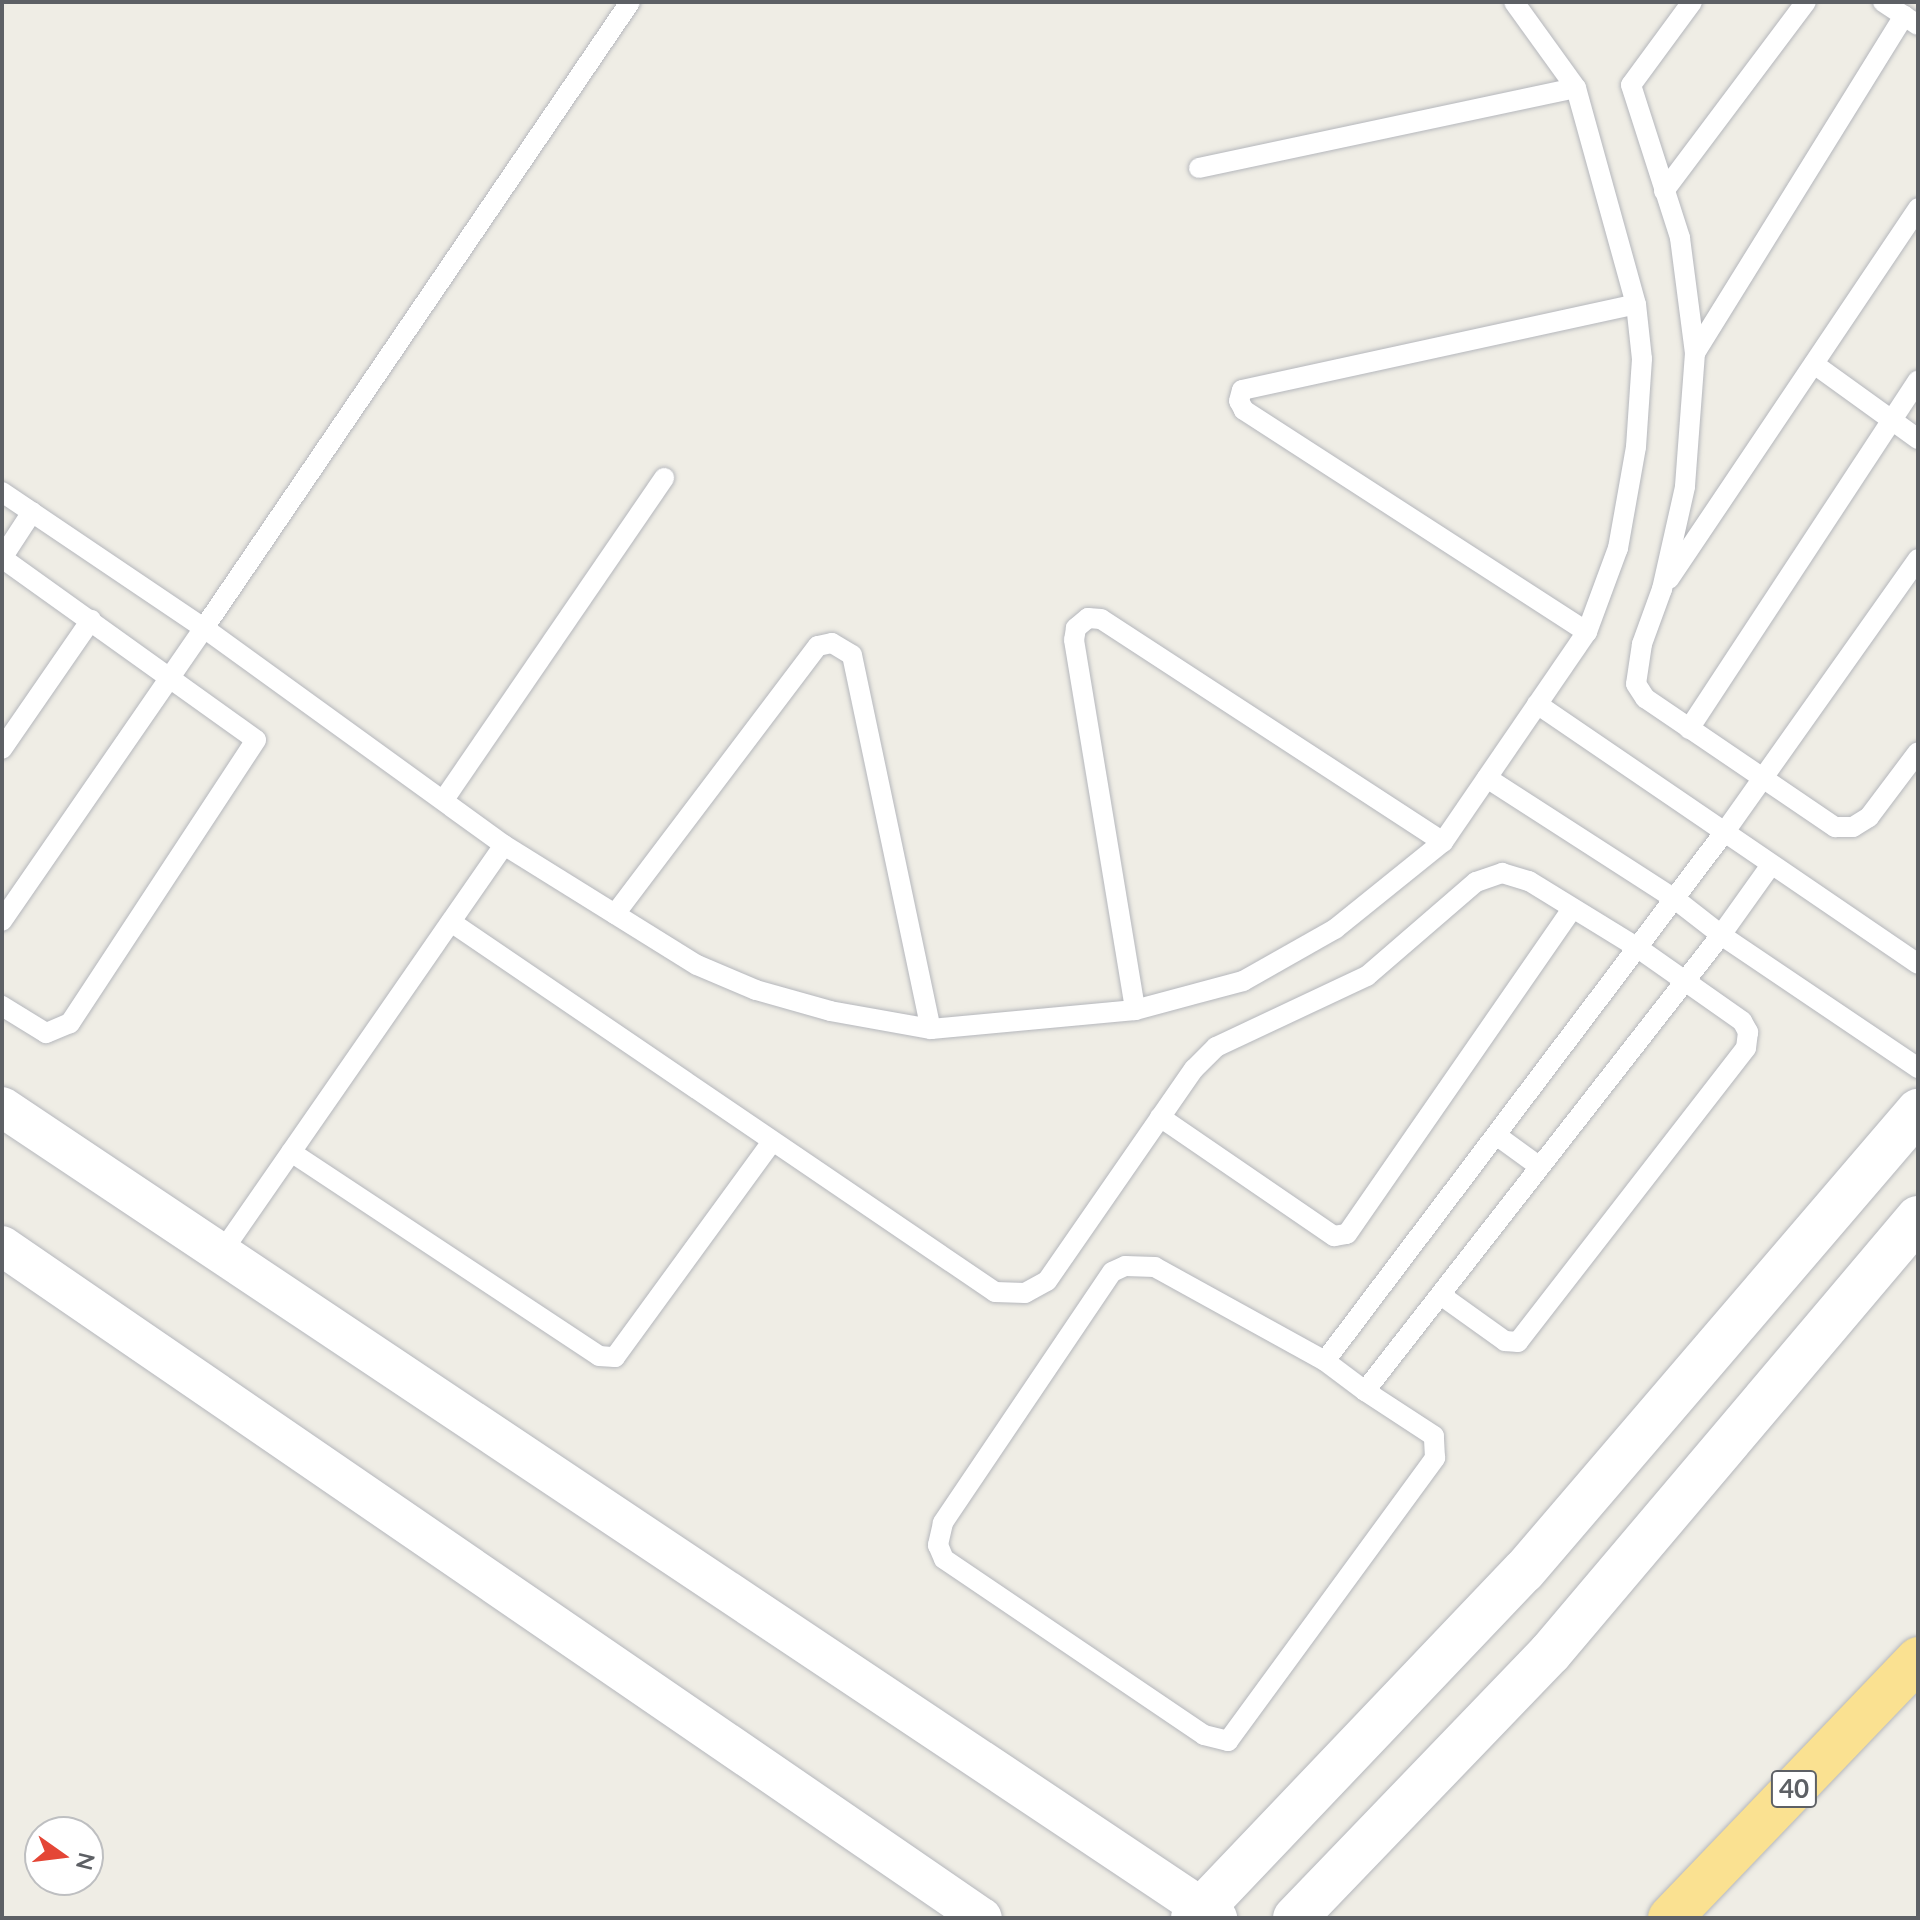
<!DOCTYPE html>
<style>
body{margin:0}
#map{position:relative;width:1920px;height:1920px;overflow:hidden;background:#efede5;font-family:Lato,sans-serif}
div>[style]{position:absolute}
.roads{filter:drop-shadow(0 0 2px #b5b7bc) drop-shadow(0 0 2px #b5b7bc)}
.lane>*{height:20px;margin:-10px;padding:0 10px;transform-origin:10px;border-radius:10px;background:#fff}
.street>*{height:40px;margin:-20px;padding:0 20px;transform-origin:20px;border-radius:20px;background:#fff}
.secondary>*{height:44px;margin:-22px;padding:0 22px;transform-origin:22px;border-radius:22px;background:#fff}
.highway>*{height:44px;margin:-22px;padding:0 22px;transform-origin:22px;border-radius:22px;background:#fae191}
span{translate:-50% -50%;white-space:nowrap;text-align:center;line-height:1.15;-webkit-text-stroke:6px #fff;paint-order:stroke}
.shield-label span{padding:2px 6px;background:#fff;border:2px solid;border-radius:6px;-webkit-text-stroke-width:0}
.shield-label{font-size:26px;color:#5d6065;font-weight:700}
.frame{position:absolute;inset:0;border:4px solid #5d6065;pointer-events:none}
.north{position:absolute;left:24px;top:1816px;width:80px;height:80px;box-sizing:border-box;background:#fff;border:2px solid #bebfc1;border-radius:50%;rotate:104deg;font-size:22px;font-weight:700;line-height:32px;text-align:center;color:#5d6065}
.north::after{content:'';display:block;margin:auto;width:28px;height:36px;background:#e44636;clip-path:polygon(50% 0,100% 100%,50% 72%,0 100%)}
</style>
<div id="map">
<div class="roads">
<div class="lane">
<i style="left:1514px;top:2px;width:106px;rotate:54.2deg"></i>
<i style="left:1576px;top:88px;width:224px;rotate:74.5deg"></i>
<i style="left:1636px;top:304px;width:55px;rotate:83.8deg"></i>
<i style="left:1642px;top:359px;width:88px;rotate:93.9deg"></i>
<i style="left:1636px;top:447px;width:103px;rotate:100.1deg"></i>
<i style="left:1618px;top:548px;width:90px;rotate:110.3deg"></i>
<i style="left:1692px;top:2px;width:103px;rotate:126.3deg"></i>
<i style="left:1631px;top:85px;width:161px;rotate:72.2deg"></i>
<i style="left:1680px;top:238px;width:116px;rotate:82.6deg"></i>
<i style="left:1695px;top:353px;width:134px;rotate:94.3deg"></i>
<i style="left:1685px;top:487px;width:105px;rotate:102.7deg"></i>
<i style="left:1662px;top:589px;width:59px;rotate:110deg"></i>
<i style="left:1642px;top:644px;width:40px;rotate:98.5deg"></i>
<i style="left:1636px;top:684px;width:17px;rotate:57deg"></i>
<i style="left:1645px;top:698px;width:230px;rotate:34.2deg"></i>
<i style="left:1835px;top:827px;width:18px"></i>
<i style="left:1853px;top:827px;width:19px;rotate:-32deg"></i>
<i style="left:1869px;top:817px;width:81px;rotate:-53deg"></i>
<i style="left:1883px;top:2px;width:42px;rotate:33.3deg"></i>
<i style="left:1199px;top:168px;width:385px;rotate:-12deg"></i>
<i style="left:1664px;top:191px;width:236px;rotate:-53.1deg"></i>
<i style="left:1695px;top:353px;width:397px;rotate:-58.2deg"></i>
<i style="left:1814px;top:364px;width:128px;rotate:35.8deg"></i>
<i style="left:2px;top:492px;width:244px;rotate:34deg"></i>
<i style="left:204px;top:628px;width:356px;rotate:124.6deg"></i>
<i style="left:2px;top:558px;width:312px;rotate:35.6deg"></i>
<i style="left:256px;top:740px;width:339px;rotate:123.3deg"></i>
<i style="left:70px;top:1023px;width:26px;rotate:157deg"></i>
<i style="left:46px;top:1033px;width:52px;rotate:-148.5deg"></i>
<i style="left:2px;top:558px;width:55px;rotate:-56.9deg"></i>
<i style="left:1918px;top:559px;width:337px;rotate:125.3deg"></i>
<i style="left:1723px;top:834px;width:660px;rotate:127.06deg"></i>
<i style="left:1325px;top:1361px;width:194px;rotate:-151.1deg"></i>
<i style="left:1155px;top:1267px;width:30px;rotate:-178deg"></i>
<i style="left:1125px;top:1266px;width:14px;rotate:155deg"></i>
<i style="left:1112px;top:1272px;width:303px;rotate:124deg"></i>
<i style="left:943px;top:1523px;width:23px;rotate:103deg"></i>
<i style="left:938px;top:1545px;width:15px;rotate:67deg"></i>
<i style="left:944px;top:1559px;width:314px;rotate:34.1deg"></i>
<i style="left:1204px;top:1735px;width:25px;rotate:14deg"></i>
<i style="left:1228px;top:1741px;width:351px;rotate:-53.8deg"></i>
<i style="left:1435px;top:1458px;width:22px;rotate:-93deg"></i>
<i style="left:1434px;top:1436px;width:82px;rotate:-146.9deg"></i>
<i style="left:1365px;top:1391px;width:579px;rotate:-52.02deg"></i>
<i style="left:1721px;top:935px;width:238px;rotate:34deg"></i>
<i style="left:1669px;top:579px;width:447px;rotate:-56.1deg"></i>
<i style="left:1537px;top:704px;width:461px;rotate:34.3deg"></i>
<i style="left:1689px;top:729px;width:417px;rotate:-56.7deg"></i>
<i style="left:2px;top:749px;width:157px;rotate:-55.4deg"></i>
<i style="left:1487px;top:778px;width:224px;rotate:32.8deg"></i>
<i style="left:1675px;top:899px;width:58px;rotate:38deg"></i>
<i style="left:1721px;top:935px;width:86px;rotate:-54.5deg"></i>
<i style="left:445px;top:798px;width:388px;rotate:-55.6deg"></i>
<i style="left:1443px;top:842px;width:255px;rotate:-55.6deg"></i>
<i style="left:1587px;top:632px;width:409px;rotate:-147.1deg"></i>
<i style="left:1244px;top:410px;width:10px;rotate:-119deg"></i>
<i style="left:1239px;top:401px;width:11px;rotate:-75deg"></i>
<i style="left:1242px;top:390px;width:403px;rotate:-12.3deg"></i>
<i style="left:504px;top:845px;width:227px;rotate:31.9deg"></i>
<i style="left:697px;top:965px;width:64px;rotate:23deg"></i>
<i style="left:756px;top:990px;width:77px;rotate:15.8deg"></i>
<i style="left:830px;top:1011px;width:103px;rotate:10.1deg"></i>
<i style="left:931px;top:1029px;width:205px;rotate:-5.3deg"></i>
<i style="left:1135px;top:1010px;width:112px;rotate:-15deg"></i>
<i style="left:1243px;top:981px;width:106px;rotate:-29.5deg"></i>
<i style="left:1335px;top:929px;width:139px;rotate:-38.9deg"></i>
<i style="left:1443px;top:842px;width:408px;rotate:-146.9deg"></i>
<i style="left:1101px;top:619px;width:13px;rotate:-176deg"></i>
<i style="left:1088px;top:618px;width:16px;rotate:140deg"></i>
<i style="left:1076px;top:628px;width:12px;rotate:99deg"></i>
<i style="left:1074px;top:640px;width:375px;rotate:80.6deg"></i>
<i style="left:615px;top:914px;width:336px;rotate:-52.9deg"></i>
<i style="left:818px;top:646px;width:14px;rotate:-12deg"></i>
<i style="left:832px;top:643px;width:23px;rotate:31deg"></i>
<i style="left:852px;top:655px;width:382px;rotate:78.1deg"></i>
<i style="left:451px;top:922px;width:658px;rotate:34.22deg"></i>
<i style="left:995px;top:1292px;width:30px;rotate:2deg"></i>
<i style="left:1025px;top:1293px;width:25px;rotate:-29deg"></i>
<i style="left:1047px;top:1281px;width:258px;rotate:-55.3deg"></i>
<i style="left:1194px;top:1069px;width:31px;rotate:-45deg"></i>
<i style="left:1216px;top:1047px;width:167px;rotate:-25.2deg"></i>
<i style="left:1367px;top:976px;width:144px;rotate:-40.8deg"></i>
<i style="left:1476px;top:882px;width:28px;rotate:-19deg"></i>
<i style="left:1502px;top:873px;width:28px;rotate:17deg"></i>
<i style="left:1529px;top:881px;width:128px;rotate:31.6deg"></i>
<i style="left:1638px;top:948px;width:127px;rotate:35.1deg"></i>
<i style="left:1742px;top:1021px;width:13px;rotate:61deg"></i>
<i style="left:1748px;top:1032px;width:16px;rotate:97deg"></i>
<i style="left:1746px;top:1048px;width:372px;rotate:127.8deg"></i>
<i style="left:1518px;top:1342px;width:13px;rotate:-176deg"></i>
<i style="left:1505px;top:1341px;width:77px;rotate:-144.5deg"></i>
<i style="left:1160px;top:1117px;width:211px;rotate:34.4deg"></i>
<i style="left:1334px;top:1236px;width:13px;rotate:-9deg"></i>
<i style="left:1347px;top:1234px;width:395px;rotate:-55.3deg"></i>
<i style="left:1496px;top:1135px;width:54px;rotate:36deg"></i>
<i style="left:291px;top:1152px;width:369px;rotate:33.5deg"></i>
<i style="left:599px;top:1356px;width:16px;rotate:4deg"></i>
<i style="left:615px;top:1357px;width:265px;rotate:-53.9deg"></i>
<i style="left:219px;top:1256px;width:500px;rotate:-55.26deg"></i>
<i style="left:504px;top:845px;width:370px;rotate:-144.1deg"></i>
<i style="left:204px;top:628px;width:757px;rotate:-55.76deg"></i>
<i style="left:1325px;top:1361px;width:50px;rotate:36.9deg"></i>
</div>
<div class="street">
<i style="left:2px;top:1107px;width:1461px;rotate:33.72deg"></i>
<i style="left:2px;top:1246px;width:1188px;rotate:34.44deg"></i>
</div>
<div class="secondary">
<i style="left:1193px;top:1918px;width:480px;rotate:-46.4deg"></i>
<i style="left:1524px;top:1571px;width:606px;rotate:-49.42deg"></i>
<i style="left:1295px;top:1918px;width:368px;rotate:-46.1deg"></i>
<i style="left:1550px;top:1653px;width:570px;rotate:-49.77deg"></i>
</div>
<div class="highway">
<i style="left:1670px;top:1918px;width:359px;rotate:-46.2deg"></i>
</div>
</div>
<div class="shield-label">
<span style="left:1794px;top:1789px">40</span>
</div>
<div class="frame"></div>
<div class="north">N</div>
</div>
